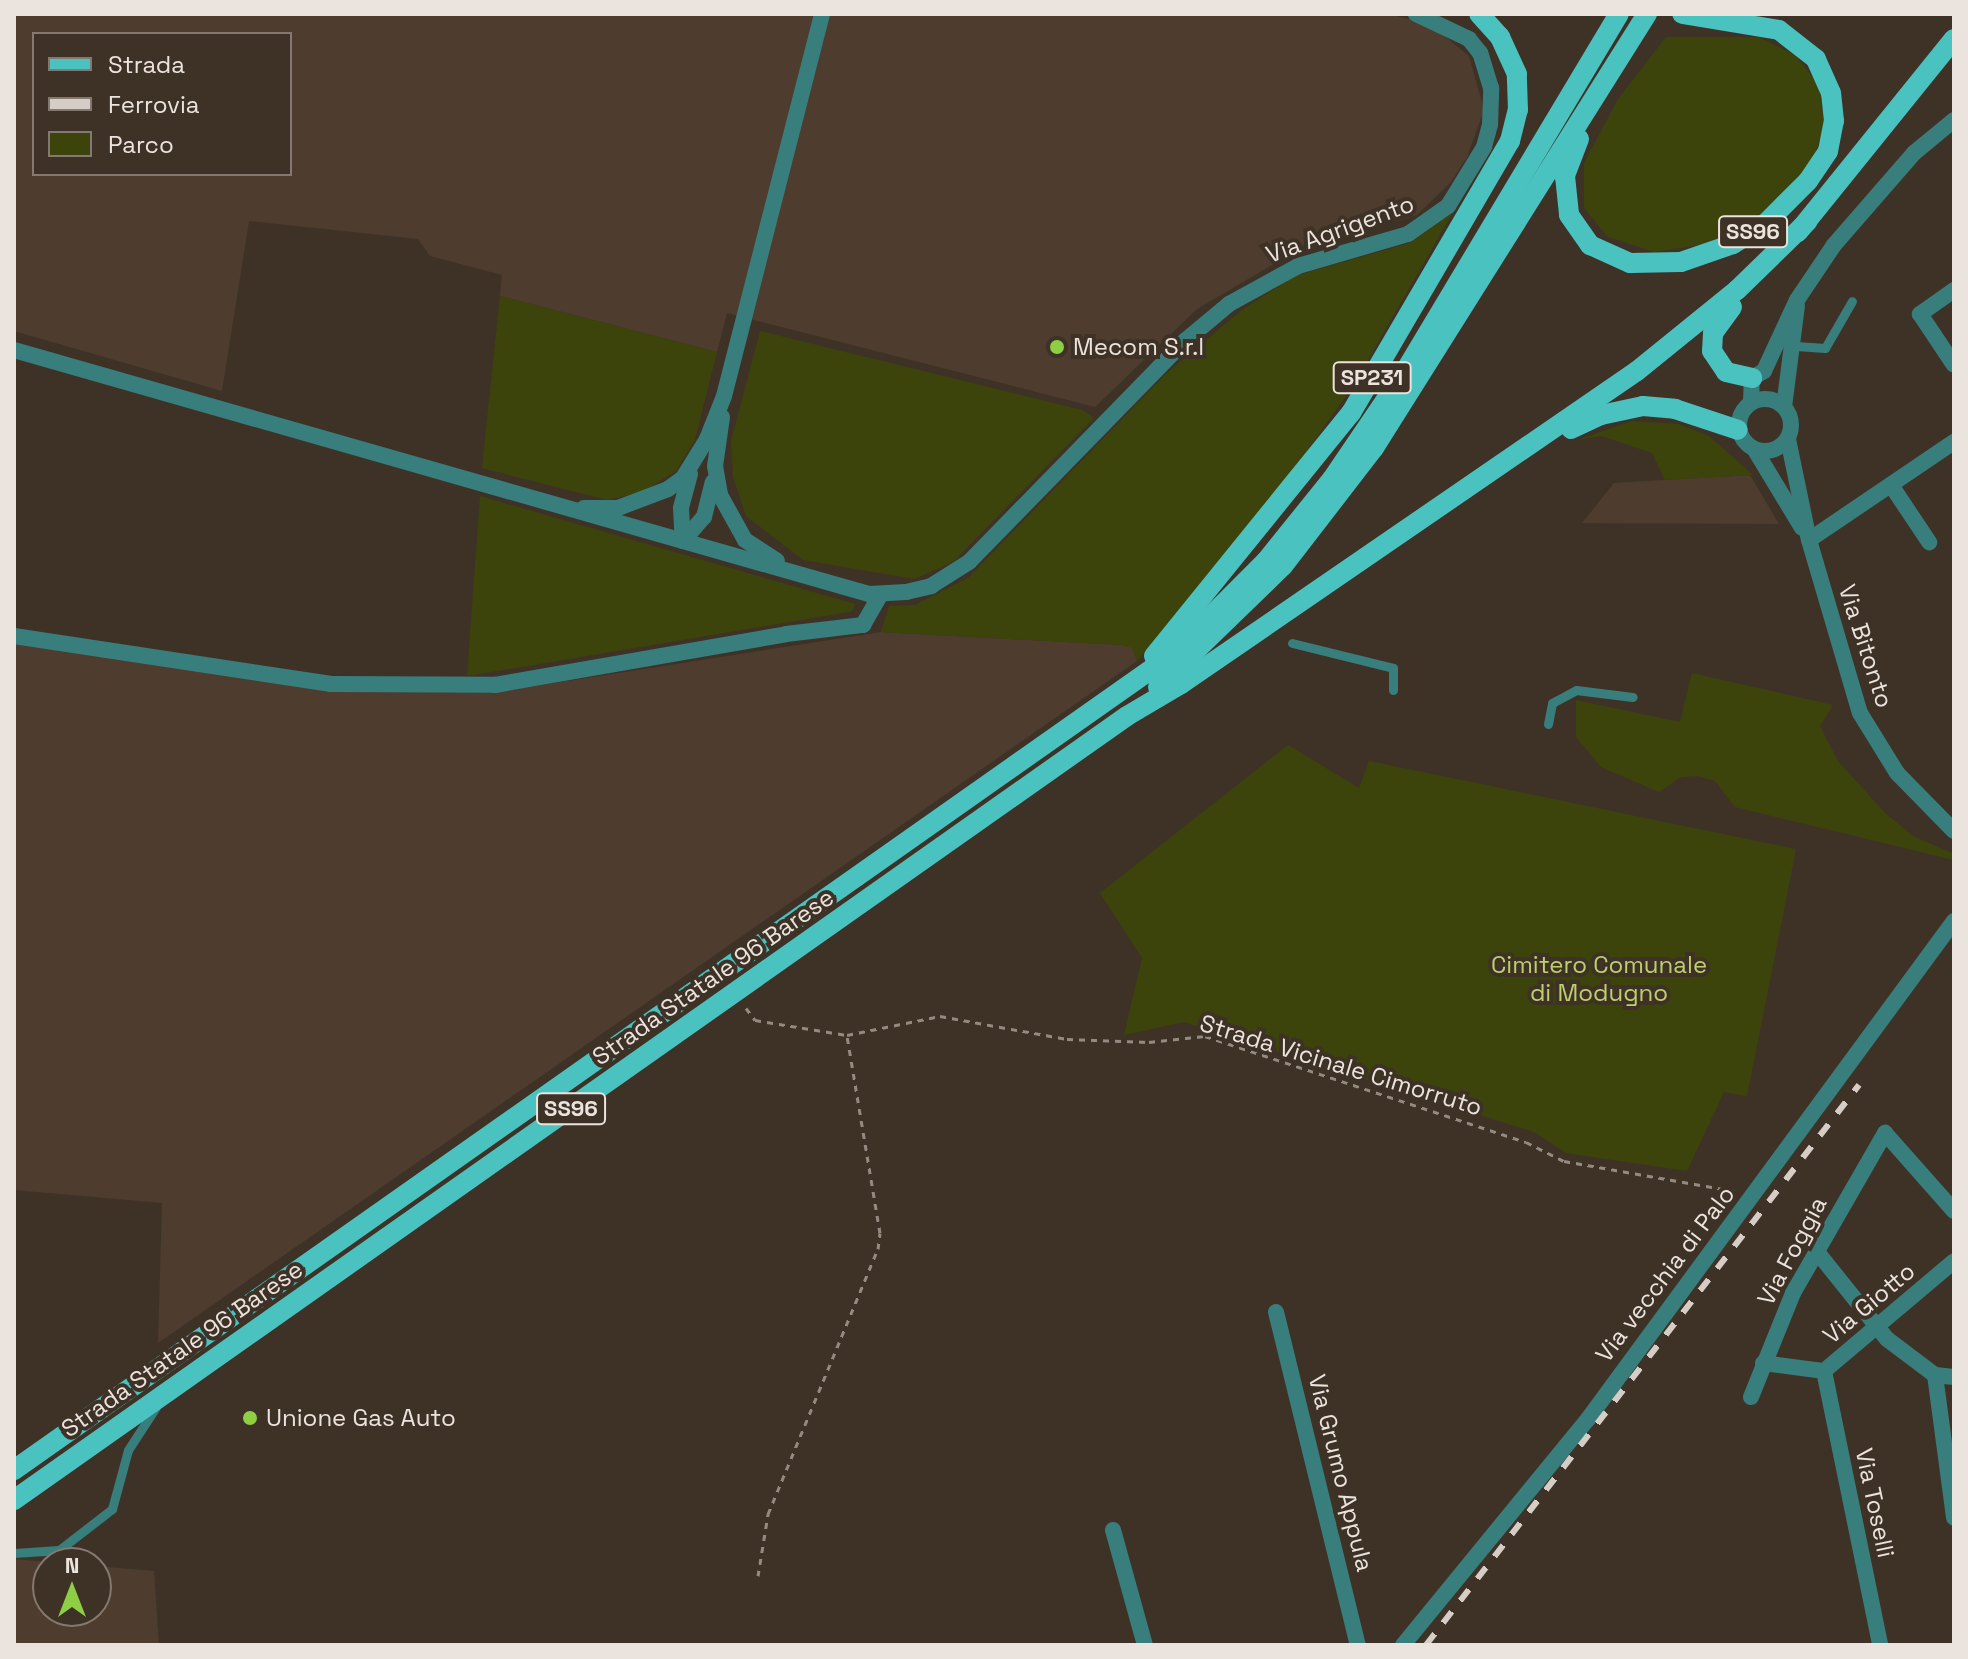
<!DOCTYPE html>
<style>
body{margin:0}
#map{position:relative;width:1968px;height:1659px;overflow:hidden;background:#3e3227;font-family:"Space Grotesk",sans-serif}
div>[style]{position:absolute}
.built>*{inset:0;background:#4e3c2e}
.green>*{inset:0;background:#3d440b}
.path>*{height:3px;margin-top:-1.5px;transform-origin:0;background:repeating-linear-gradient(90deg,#948a81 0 6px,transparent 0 12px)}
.service>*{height:9px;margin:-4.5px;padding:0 4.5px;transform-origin:4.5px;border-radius:4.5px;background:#387e7d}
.minor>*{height:16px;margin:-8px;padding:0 8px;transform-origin:8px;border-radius:8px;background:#387e7d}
.tertiary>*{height:16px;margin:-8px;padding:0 8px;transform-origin:8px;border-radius:8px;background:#387e7d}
.tertiary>.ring{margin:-8px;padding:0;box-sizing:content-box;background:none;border:16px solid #387e7d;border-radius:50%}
.primary>*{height:20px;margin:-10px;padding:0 10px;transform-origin:10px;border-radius:10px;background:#4ac2c0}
.rail>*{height:6px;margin-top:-3px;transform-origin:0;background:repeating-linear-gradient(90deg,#d5cdc6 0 14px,transparent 0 28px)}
.dots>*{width:22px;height:22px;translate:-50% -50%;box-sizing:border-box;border:4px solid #3e3227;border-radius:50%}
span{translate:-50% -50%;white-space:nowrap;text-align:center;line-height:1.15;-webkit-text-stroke:8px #3e3227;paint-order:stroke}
.shield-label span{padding:2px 6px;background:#3e3227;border:2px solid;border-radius:6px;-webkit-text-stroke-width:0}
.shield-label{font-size:22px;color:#ebe3dd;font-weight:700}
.street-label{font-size:24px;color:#ebe3dd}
.poi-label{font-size:24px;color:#ebe3dd}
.left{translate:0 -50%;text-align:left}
.park-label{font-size:24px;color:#becf6c}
.frame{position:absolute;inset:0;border:16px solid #ebe3dd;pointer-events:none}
.legend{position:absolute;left:32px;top:32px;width:260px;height:144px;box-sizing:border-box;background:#3e3227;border:2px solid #837970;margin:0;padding:10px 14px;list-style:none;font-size:24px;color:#ebe3dd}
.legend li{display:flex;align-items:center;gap:16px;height:40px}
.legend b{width:40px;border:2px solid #837970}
.north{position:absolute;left:32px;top:1547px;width:80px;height:80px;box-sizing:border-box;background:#3e3227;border:2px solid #837970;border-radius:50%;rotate:0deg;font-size:22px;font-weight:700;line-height:32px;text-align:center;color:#ebe3dd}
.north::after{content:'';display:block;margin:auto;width:28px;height:36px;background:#8dce44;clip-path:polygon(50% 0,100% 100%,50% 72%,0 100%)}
</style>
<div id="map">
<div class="built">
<i style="clip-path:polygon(evenodd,14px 14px,1387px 14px,1430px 24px,1469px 56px,1484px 110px,1467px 157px,1451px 182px,1417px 215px,1291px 254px,1197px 309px,1095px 407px,727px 313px,717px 352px,500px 296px,502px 275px,430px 256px,418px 239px,249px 221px,222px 391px,14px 331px,14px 14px,34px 34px,290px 34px,290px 174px,34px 174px,34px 34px)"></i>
<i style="clip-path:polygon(1750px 475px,1779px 524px,1582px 523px,1614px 483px)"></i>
<i style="clip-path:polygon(881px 632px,1122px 645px,1132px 647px,1137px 661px,158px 1343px,162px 1203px,14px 1190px,14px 643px,334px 691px,503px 691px)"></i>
<i style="clip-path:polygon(14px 1559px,57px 1563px,48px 1563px,48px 1611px,96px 1611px,96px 1566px,154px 1571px,159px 1645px,14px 1645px)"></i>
</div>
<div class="green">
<i style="clip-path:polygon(1666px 37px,1758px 37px,1795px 55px,1819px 85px,1824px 125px,1815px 154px,1793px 187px,1755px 221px,1701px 245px,1654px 252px,1608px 237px,1584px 208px,1584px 163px,1618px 99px)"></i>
<i style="clip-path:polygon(1453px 212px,1353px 386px,1274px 497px,1137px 661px,1132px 648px,1122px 645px,881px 632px,889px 606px,915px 605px,968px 578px,1166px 374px,1242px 310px,1295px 276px,1410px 243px)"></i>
<i style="clip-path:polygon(500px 296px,717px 352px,695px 440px,676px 471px,642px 492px,607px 500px,482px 468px)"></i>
<i style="clip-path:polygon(760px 331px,1082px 410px,1094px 418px,953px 562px,914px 579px,803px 560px,746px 516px,733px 477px,731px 441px)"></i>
<i style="clip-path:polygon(1632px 421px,1678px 424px,1709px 436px,1753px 475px,1665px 480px,1652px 453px,1602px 436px,1577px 440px)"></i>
<i style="clip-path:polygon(480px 496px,855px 604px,852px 611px,837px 614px,467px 676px)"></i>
<i style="clip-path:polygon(1692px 673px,1833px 705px,1820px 726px,1838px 761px,1885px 813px,1913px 836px,1954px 854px,1954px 860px,1735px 807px,1715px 781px,1697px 776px,1681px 777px,1659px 792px,1601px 767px,1576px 737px,1576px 700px,1680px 722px)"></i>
<i style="clip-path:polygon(1288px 745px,1359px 788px,1369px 761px,1796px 849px,1747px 1096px,1724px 1092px,1687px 1171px,1566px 1153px,1534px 1132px,1184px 1022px,1124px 1035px,1142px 958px,1100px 893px)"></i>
</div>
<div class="path">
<i style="left:746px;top:1008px;width:15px;rotate:53deg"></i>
<i style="left:755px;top:1020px;width:93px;rotate:9.3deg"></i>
<i style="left:847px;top:1035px;width:95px;rotate:-11.5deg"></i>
<i style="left:940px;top:1016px;width:129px;rotate:10.3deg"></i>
<i style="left:1067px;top:1039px;width:82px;rotate:2.1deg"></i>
<i style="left:1149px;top:1042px;width:56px;rotate:-6.1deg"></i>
<i style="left:1205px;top:1036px;width:338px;rotate:18.3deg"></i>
<i style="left:1526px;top:1142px;width:42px;rotate:26.6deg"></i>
<i style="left:1564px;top:1161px;width:173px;rotate:10deg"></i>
<i style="left:758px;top:1576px;width:63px;rotate:-80.8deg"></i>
<i style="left:768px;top:1514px;width:287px;rotate:-67.5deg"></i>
<i style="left:878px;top:1249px;width:16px;rotate:-83deg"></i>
<i style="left:880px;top:1233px;width:201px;rotate:-99.5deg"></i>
</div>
<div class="service">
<i style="left:1796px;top:346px;width:29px;rotate:4deg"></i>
<i style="left:1825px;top:348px;width:54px;rotate:-60.1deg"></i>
<i style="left:1292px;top:643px;width:104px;rotate:13.9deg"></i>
<i style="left:1393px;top:668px;width:22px;rotate:90deg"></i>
<i style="left:1548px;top:724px;width:21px;rotate:-79deg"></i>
<i style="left:1552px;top:703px;width:27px;rotate:-28deg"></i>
<i style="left:1576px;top:690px;width:57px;rotate:7deg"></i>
<i style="left:14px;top:1553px;width:45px;rotate:-3.8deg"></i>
<i style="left:59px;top:1550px;width:67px;rotate:-37.7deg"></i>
<i style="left:112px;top:1509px;width:61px;rotate:-74.8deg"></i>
<i style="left:128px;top:1450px;width:51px;rotate:-56.9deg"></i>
</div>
<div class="minor">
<i style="left:1954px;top:290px;width:42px;rotate:144.8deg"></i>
<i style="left:1920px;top:314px;width:61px;rotate:56.3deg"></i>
<i style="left:14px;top:350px;width:889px;rotate:15.93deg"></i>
<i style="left:869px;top:594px;width:37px;rotate:-3deg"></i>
<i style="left:906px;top:592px;width:26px;rotate:-13deg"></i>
<i style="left:931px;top:586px;width:45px;rotate:-32.3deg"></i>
<i style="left:969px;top:562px;width:310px;rotate:-45.7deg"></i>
<i style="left:1186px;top:340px;width:56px;rotate:-39.9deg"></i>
<i style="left:1229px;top:304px;width:79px;rotate:-28.8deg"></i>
<i style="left:1298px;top:266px;width:115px;rotate:-16.2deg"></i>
<i style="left:1408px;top:234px;width:49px;rotate:-35deg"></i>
<i style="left:1448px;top:206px;width:69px;rotate:-58.6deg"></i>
<i style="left:1484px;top:147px;width:23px;rotate:-75deg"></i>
<i style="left:1490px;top:125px;width:37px;rotate:-88deg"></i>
<i style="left:1491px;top:88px;width:37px;rotate:-107deg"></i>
<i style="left:1480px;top:53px;width:18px;rotate:-128deg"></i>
<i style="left:1469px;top:39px;width:59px;rotate:-154.7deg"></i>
<i style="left:722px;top:417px;width:49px;rotate:98.1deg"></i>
<i style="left:715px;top:466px;width:29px;rotate:80deg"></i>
<i style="left:720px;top:495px;width:51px;rotate:60.9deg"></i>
<i style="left:745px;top:540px;width:38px;rotate:33deg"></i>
<i style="left:690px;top:474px;width:35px;rotate:105deg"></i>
<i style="left:681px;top:508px;width:33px;rotate:87deg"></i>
<i style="left:683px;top:541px;width:32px;rotate:-49deg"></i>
<i style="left:704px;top:517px;width:36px;rotate:-76deg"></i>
<i style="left:1891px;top:485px;width:69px;rotate:56.3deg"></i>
<i style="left:584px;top:508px;width:34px"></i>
<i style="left:618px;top:508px;width:53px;rotate:-20.8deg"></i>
<i style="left:668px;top:489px;width:19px;rotate:-36deg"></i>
<i style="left:683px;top:478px;width:46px;rotate:-58.4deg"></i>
<i style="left:707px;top:439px;width:46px;rotate:-68.4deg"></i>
<i style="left:724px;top:396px;width:394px;rotate:-75.6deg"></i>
<i style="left:14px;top:636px;width:321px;rotate:8.6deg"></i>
<i style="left:331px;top:684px;width:164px;rotate:0.3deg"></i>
<i style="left:495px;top:685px;width:295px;rotate:-9.9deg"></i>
<i style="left:786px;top:634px;width:78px;rotate:-6.7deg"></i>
<i style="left:863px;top:625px;width:34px;rotate:-60deg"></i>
<i style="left:1818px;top:1253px;width:110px;rotate:51.3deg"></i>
<i style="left:1887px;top:1339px;width:60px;rotate:36.9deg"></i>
<i style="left:1935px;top:1375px;width:19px;rotate:6deg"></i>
<i style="left:1276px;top:1312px;width:343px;rotate:76.2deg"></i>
<i style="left:1763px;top:1363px;width:62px;rotate:7.5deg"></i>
<i style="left:1824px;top:1371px;width:170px;rotate:-40.2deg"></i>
<i style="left:1824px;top:1371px;width:280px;rotate:78.4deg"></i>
<i style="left:1935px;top:1375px;width:144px;rotate:82.4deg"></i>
<i style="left:1751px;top:1397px;width:112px;rotate:-68deg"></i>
<i style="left:1793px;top:1293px;width:185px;rotate:-60.1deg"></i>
<i style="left:1885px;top:1133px;width:104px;rotate:48.5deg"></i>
<i style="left:1113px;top:1530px;width:119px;rotate:74.5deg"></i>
<i style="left:1403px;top:1645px;width:292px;rotate:-50.7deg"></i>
<i style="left:1588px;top:1419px;width:618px;rotate:-53.69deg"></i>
</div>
<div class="tertiary">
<i class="ring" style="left:1739px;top:399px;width:36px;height:36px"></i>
<i style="left:1751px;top:402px;width:24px;rotate:-88deg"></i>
<i style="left:1752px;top:378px;width:14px;rotate:-30deg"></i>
<i style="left:1764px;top:371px;width:78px;rotate:-65.1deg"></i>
<i style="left:1797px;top:300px;width:66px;rotate:-56.1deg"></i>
<i style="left:1834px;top:245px;width:122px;rotate:-49deg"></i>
<i style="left:1914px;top:153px;width:52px;rotate:-39.5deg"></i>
<i style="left:1784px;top:407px;width:102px;rotate:-82.7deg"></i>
<i style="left:1788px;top:439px;width:103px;rotate:78.3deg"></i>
<i style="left:1809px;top:540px;width:180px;rotate:73.6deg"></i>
<i style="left:1860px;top:713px;width:70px;rotate:58.3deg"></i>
<i style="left:1897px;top:773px;width:81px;rotate:45.5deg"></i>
<i style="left:1755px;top:450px;width:91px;rotate:58.9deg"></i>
<i style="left:1809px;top:540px;width:175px;rotate:-34.1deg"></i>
</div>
<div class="primary">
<i style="left:1579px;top:139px;width:40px;rotate:111deg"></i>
<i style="left:1565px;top:176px;width:39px;rotate:84deg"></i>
<i style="left:1569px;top:215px;width:37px;rotate:55deg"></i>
<i style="left:1590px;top:245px;width:44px;rotate:24.2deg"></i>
<i style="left:1630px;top:263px;width:51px;rotate:-1.1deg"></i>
<i style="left:1681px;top:262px;width:55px;rotate:-19.1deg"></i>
<i style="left:1733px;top:244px;width:39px;rotate:-32deg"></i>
<i style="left:1766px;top:223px;width:59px;rotate:-45deg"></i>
<i style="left:1808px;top:181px;width:36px;rotate:-56deg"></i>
<i style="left:1828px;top:151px;width:31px;rotate:-79deg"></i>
<i style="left:1834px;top:121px;width:28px;rotate:-96deg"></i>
<i style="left:1831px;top:93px;width:37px;rotate:-114deg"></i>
<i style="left:1816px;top:59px;width:47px;rotate:-141.9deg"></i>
<i style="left:1779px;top:30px;width:98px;rotate:-170.6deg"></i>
<i style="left:1798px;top:232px;width:248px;rotate:-51.1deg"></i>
<i style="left:1732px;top:307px;width:32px;rotate:126deg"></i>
<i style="left:1713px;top:333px;width:18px;rotate:93deg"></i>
<i style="left:1712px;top:351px;width:25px;rotate:56deg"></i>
<i style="left:1726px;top:372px;width:27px;rotate:13deg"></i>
<i style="left:1571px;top:429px;width:33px;rotate:-25deg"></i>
<i style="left:1601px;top:415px;width:43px;rotate:-12.1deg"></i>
<i style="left:1643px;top:406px;width:32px;rotate:5deg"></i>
<i style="left:1675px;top:409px;width:66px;rotate:18.4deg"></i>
<i style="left:1154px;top:656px;width:313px;rotate:-51deg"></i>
<i style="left:1351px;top:413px;width:315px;rotate:-59.7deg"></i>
<i style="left:1510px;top:141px;width:32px;rotate:-76deg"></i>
<i style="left:1518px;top:110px;width:36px;rotate:-92deg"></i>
<i style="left:1517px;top:74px;width:41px;rotate:-114.7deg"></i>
<i style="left:1500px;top:37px;width:31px;rotate:-132deg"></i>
<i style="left:1158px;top:687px;width:174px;rotate:-44.1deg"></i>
<i style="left:1283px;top:566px;width:149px;rotate:-52.4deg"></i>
<i style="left:1374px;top:448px;width:513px;rotate:-57.83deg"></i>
<i style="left:14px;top:1470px;width:1417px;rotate:-35.15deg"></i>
<i style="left:1173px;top:654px;width:132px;rotate:-45deg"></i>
<i style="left:1266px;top:561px;width:105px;rotate:-51.2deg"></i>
<i style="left:1332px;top:479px;width:128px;rotate:-55.8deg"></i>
<i style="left:1404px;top:373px;width:418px;rotate:-59.1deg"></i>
<i style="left:14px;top:1500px;width:1361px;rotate:-35.16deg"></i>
<i style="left:1127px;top:716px;width:63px;rotate:-30.7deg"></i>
<i style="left:1181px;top:684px;width:553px;rotate:-34.47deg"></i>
<i style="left:1637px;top:371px;width:129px;rotate:-39deg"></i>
<i style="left:1737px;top:290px;width:98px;rotate:-44.2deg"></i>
</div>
<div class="rail">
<i style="left:1426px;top:1645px;width:708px;rotate:-52.29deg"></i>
</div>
<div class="dots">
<i style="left:1057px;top:347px;background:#8dce44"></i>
<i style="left:250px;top:1418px;background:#8dce44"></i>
</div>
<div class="shield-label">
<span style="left:1753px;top:232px">SS96</span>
<span style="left:1372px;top:378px">SP231</span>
<span style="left:571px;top:1109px">SS96</span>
</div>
<div class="street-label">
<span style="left:1340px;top:229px;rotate:-20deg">Via Agrigento</span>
<span style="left:1866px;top:646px;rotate:72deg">Via Bitonto</span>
<span style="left:713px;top:977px;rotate:-35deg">Strada Statale 96 Barese</span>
<span style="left:1341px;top:1065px;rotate:17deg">Strada Vicinale Cimorruto</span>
<span style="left:1792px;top:1251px;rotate:-62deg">Via Foggia</span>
<span style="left:1665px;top:1274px;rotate:-53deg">Via vecchia di Palo</span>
<span style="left:1869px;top:1303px;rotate:-40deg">Via Giotto</span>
<span style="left:182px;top:1349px;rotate:-35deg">Strada Statale 96 Barese</span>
<span style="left:1341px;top:1473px;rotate:76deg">Via Grumo Appula</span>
<span style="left:1875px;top:1503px;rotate:78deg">Via Toselli</span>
</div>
<div class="poi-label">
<span class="left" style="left:1073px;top:347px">Mecom S.r.l</span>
<span class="left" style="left:266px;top:1418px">Unione Gas Auto</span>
</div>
<div class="park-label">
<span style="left:1599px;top:979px">Cimitero Comunale<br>di Modugno</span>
</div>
<div class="frame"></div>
<ul class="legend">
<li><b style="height:10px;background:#4ac2c0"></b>Strada</li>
<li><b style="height:10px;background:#d5cdc6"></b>Ferrovia</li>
<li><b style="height:22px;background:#3d440b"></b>Parco</li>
</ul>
<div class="north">N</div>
</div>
